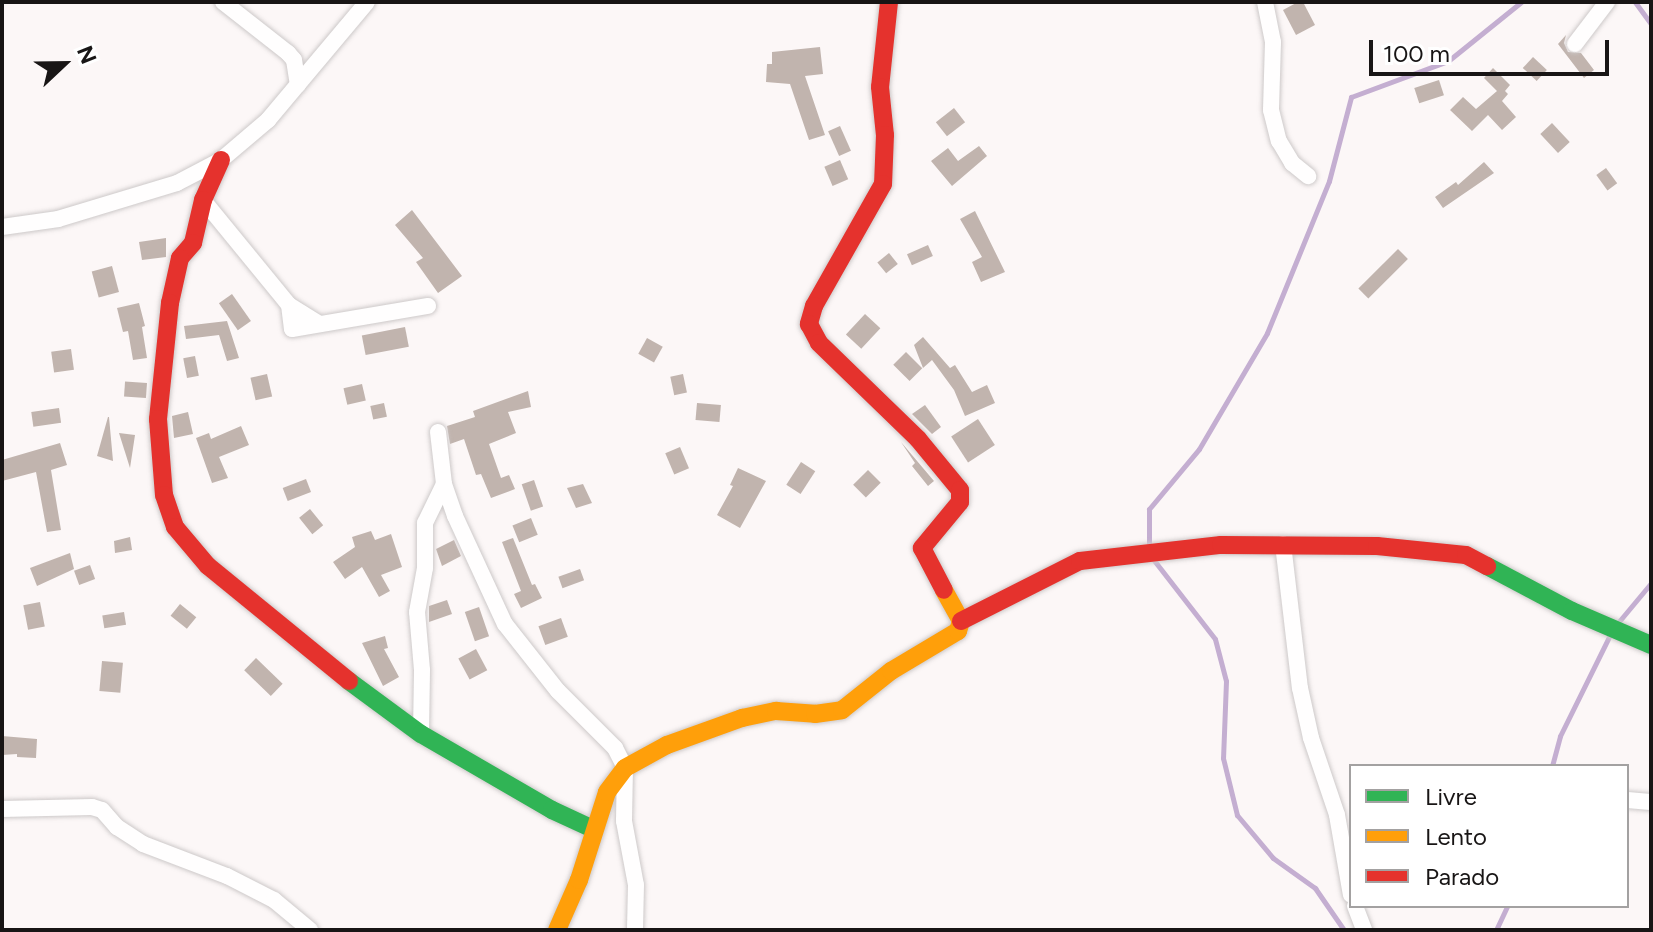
<!DOCTYPE html>
<style>
body{margin:0}
#map{position:relative;width:1653px;height:932px;overflow:hidden;background:#fcf7f7;font-family:Figtree,sans-serif}
div>[style]{position:absolute}
.stream>*{height:5px;margin:-2.5px;padding:0 2.5px;transform-origin:2.5px;border-radius:2.5px;background:#c4aed1}
.building>*{inset:0;background:#c1b4ae;transform-origin:0 0}
.roads{filter:drop-shadow(0 0 2px #cdc9c9) drop-shadow(0 0 2px #cdc9c9)}
.street>*{height:16px;margin:-8px;padding:0 8px;transform-origin:8px;border-radius:8px;background:#fffefe}
.fast>*{height:18px;margin:-9px;padding:0 9px;transform-origin:9px;border-radius:9px;background:#30b455}
.slow>*{height:18px;margin:-9px;padding:0 9px;transform-origin:9px;border-radius:9px;background:#ff9f0a}
.jam>*{height:18px;margin:-9px;padding:0 9px;transform-origin:9px;border-radius:9px;background:#e5322d}
span{translate:-50% -50%;white-space:nowrap;text-align:center;line-height:1.15;-webkit-text-stroke:6px #fff;paint-order:stroke}
.frame{position:absolute;inset:0;border:4px solid #181515;pointer-events:none}
.legend{position:absolute;left:1349px;top:764px;width:280px;height:144px;box-sizing:border-box;background:#fff;border:2px solid #a3a1a1;margin:0;padding:10px 14px;list-style:none;font-size:24px;color:#181515}
.legend li{display:flex;align-items:center;gap:16px;height:40px}
.legend b{width:40px;border:2px solid #a3a1a1}
.north{position:absolute;left:24px;top:24px;width:80px;height:80px;-webkit-text-stroke:6px #fff;paint-order:stroke;rotate:68deg;font-size:22px;font-weight:700;line-height:32px;text-align:center;color:#181515}
.north::after{content:'';display:block;margin:auto;width:28px;height:36px;background:#181515;clip-path:polygon(50% 0,100% 100%,50% 72%,0 100%)}
.scale{position:absolute;left:1369px;top:40px;width:240px;height:36px;box-sizing:border-box;border:4px solid #181515;border-top:0;padding-left:10px;font-size:24px;line-height:28px;white-space:nowrap;color:#181515;-webkit-text-stroke:6px #fff;paint-order:stroke}
</style>
<div id="map">
<div class="stream">
<i style="left:1635px;top:2px;width:27px;rotate:54deg"></i>
<i style="left:1149px;top:547px;width:38px;rotate:-90deg"></i>
<i style="left:1149px;top:509px;width:78px;rotate:-50.2deg"></i>
<i style="left:1199px;top:449px;width:134px;rotate:-59.6deg"></i>
<i style="left:1267px;top:333px;width:164px;rotate:-67.8deg"></i>
<i style="left:1329px;top:181px;width:87px;rotate:-75.3deg"></i>
<i style="left:1351px;top:97px;width:103px;rotate:-20.4deg"></i>
<i style="left:1448px;top:61px;width:94px;rotate:-38.9deg"></i>
<i style="left:1153px;top:559px;width:101px;rotate:52.2deg"></i>
<i style="left:1215px;top:639px;width:43px;rotate:75.3deg"></i>
<i style="left:1226px;top:681px;width:77px;rotate:92.2deg"></i>
<i style="left:1223px;top:758px;width:59px;rotate:76.2deg"></i>
<i style="left:1237px;top:815px;width:56px;rotate:50.1deg"></i>
<i style="left:1273px;top:858px;width:52px;rotate:35.5deg"></i>
<i style="left:1315px;top:888px;width:51px;rotate:55.4deg"></i>
<i style="left:1616px;top:625px;width:55px;rotate:-50.2deg"></i>
<i style="left:1552px;top:766px;width:31px;rotate:-75deg"></i>
<i style="left:1560px;top:736px;width:115px;rotate:-63.7deg"></i>
<i style="left:1496px;top:930px;width:26px;rotate:-65deg"></i>
</div>
<div class="building">
<i style="clip-path:polygon(1298px 2px,1303px 2px,1315px 25px,1296px 35px,1283px 10px)"></i>
<i style="clip-path:polygon(1566px 35px,1564px 43px,1568px 52px,1581px 53px,1594px 70px,1584px 78px,1558px 44px)"></i>
<i style="clip-path:polygon(820px 47px,823px 74px,805px 76px,825px 135px,809px 140px,790px 84px,766px 82px,767px 64px,772px 64px,772px 52px)"></i>
<i style="left:1533px;top:57px;width:19px;height:15px;rotate:43deg"></i>
<i style="clip-path:polygon(1493px 68px,1510px 85px,1505px 91px,1508px 94px,1502px 101px,1516px 117px,1502px 130px,1488px 115px,1472px 131px,1450px 110px,1463px 97px,1476px 109px,1497px 91px,1484px 78px)"></i>
<i style="left:1439px;top:80px;width:16px;height:26px;rotate:72deg"></i>
<i style="left:954px;top:108px;width:18px;height:23px;rotate:52deg"></i>
<i style="left:1552px;top:123px;width:26px;height:16px;rotate:47deg"></i>
<i style="left:840px;top:126px;width:27px;height:13px;rotate:66deg"></i>
<i style="clip-path:polygon(979px 146px,987px 156px,952px 186px,931px 161px,948px 148px,958px 161px)"></i>
<i style="left:840px;top:160px;width:21px;height:17px;rotate:67deg"></i>
<i style="clip-path:polygon(1484px 162px,1494px 173px,1443px 208px,1435px 197px,1456px 182px,1458px 185px)"></i>
<i style="left:1606px;top:168px;width:19px;height:12px;rotate:54deg"></i>
<i style="clip-path:polygon(412px 210px,462px 276px,438px 293px,416px 262px,423px 258px,395px 225px)"></i>
<i style="clip-path:polygon(975px 211px,1005px 272px,981px 282px,972px 262px,982px 257px,960px 219px)"></i>
<i style="clip-path:polygon(166px 238px,166px 257px,142px 260px,139px 242px)"></i>
<i style="left:928px;top:245px;width:12px;height:23px;rotate:66deg"></i>
<i style="left:1398px;top:249px;width:14px;height:56px;rotate:45deg"></i>
<i style="left:889px;top:253px;width:14px;height:15px;rotate:51deg"></i>
<i style="left:112px;top:266px;width:27px;height:21px;rotate:75deg"></i>
<i style="left:232px;top:294px;width:33px;height:16px;rotate:55deg"></i>
<i style="clip-path:polygon(139px 303px,145px 326px,142px 327px,147px 358px,133px 360px,128px 331px,123px 332px,117px 308px)"></i>
<i style="left:865px;top:314px;width:21px;height:28px;rotate:43deg"></i>
<i style="clip-path:polygon(227px 321px,239px 358px,227px 361px,219px 335px,186px 339px,184px 326px)"></i>
<i style="left:405px;top:327px;width:20px;height:44px;rotate:79deg"></i>
<i style="clip-path:polygon(923px 337px,950px 368px,955px 365px,972px 392px,987px 385px,995px 403px,965px 416px,954px 390px,932px 360px,923px 368px,914px 345px)"></i>
<i style="left:647px;top:338px;width:18px;height:18px;rotate:29deg"></i>
<i style="left:71px;top:349px;width:21px;height:20px;rotate:82deg"></i>
<i style="left:906px;top:352px;width:23px;height:18px;rotate:45deg"></i>
<i style="left:195px;top:356px;width:20px;height:12px;rotate:79deg"></i>
<i style="left:267px;top:374px;width:23px;height:17px;rotate:77deg"></i>
<i style="left:683px;top:374px;width:19px;height:13px;rotate:78deg"></i>
<i style="left:147px;top:383px;width:15px;height:22px;rotate:94deg"></i>
<i style="left:362px;top:384px;width:17px;height:19px;rotate:77deg"></i>
<i style="clip-path:polygon(528px 391px,531px 407px,508px 412px,516px 433px,489px 444px,501px 478px,509px 475px,515px 489px,491px 498px,481px 474px,476px 475px,464px 439px,450px 444px,447px 426px,475px 417px,473px 411px)"></i>
<i style="left:384px;top:403px;width:14px;height:14px;rotate:78deg"></i>
<i style="left:697px;top:403px;width:24px;height:17px;rotate:5deg"></i>
<i style="clip-path:polygon(925px 405px,941px 427px,932px 434px,912px 414px)"></i>
<i style="left:59px;top:408px;width:15px;height:28px;rotate:82deg"></i>
<i style="clip-path:polygon(188px 412px,193px 434px,174px 438px,172px 416px)"></i>
<i style="clip-path:polygon(108px 417px,109px 417px,113px 461px,97px 456px)"></i>
<i style="left:978px;top:419px;width:31px;height:32px;rotate:57deg"></i>
<i style="clip-path:polygon(241px 426px,249px 445px,219px 457px,228px 478px,212px 483px,196px 438px,209px 433px,211px 439px)"></i>
<i style="clip-path:polygon(119px 433px,135px 435px,130px 468px)"></i>
<i style="clip-path:polygon(901px 442px,934px 481px,928px 486px,912px 466px,915px 463px)"></i>
<i style="clip-path:polygon(60px 443px,67px 465px,51px 470px,61px 530px,47px 532px,36px 472px,2px 481px,2px 460px)"></i>
<i style="left:680px;top:447px;width:23px;height:16px;rotate:67deg"></i>
<i style="left:801px;top:462px;width:17px;height:27px;rotate:33deg"></i>
<i style="clip-path:polygon(738px 468px,766px 481px,740px 528px,717px 515px,733px 486px,730px 485px)"></i>
<i style="left:868px;top:470px;width:18px;height:21px;rotate:45deg"></i>
<i style="left:306px;top:479px;width:14px;height:25px;rotate:69deg"></i>
<i style="left:534px;top:480px;width:28px;height:13px;rotate:71deg"></i>
<i style="clip-path:polygon(583px 484px,592px 503px,576px 508px,567px 488px)"></i>
<i style="left:310px;top:509px;width:21px;height:14px;rotate:51deg"></i>
<i style="left:531px;top:518px;width:18px;height:20px;rotate:68deg"></i>
<i style="clip-path:polygon(371px 531px,375px 540px,391px 534px,402px 567px,381px 575px,390px 591px,379px 597px,362px 567px,345px 579px,333px 562px,355px 547px,352px 537px)"></i>
<i style="clip-path:polygon(130px 537px,132px 550px,115px 553px,114px 541px)"></i>
<i style="clip-path:polygon(513px 538px,532px 585px,535px 584px,542px 598px,521px 608px,514px 594px,521px 591px,502px 542px)"></i>
<i style="clip-path:polygon(454px 540px,461px 556px,442px 566px,436px 549px)"></i>
<i style="clip-path:polygon(70px 553px,74px 569px,37px 586px,30px 568px)"></i>
<i style="left:90px;top:565px;width:15px;height:17px;rotate:70deg"></i>
<i style="left:580px;top:569px;width:12px;height:23px;rotate:70deg"></i>
<i style="clip-path:polygon(447px 600px,452px 614px,429px 622px,429px 606px)"></i>
<i style="left:40px;top:602px;width:25px;height:17px;rotate:79deg"></i>
<i style="left:180px;top:604px;width:21px;height:15px;rotate:39deg"></i>
<i style="left:479px;top:607px;width:31px;height:15px;rotate:71deg"></i>
<i style="left:124px;top:612px;width:13px;height:22px;rotate:81deg"></i>
<i style="left:561px;top:618px;width:20px;height:24px;rotate:70deg"></i>
<i style="clip-path:polygon(385px 636px,388px 648px,384px 649px,399px 677px,383px 686px,362px 643px)"></i>
<i style="left:476px;top:649px;width:24px;height:20px;rotate:62deg"></i>
<i style="left:256px;top:658px;width:37px;height:17px;rotate:44deg"></i>
<i style="left:102px;top:661px;width:21px;height:30px;rotate:5deg"></i>
<i style="clip-path:polygon(2px 736px,37px 739px,36px 758px,17px 757px,17px 754px,2px 755px)"></i>
</div>
<div class="roads">
<div class="street">
<i style="left:223px;top:2px;width:83px;rotate:38.1deg"></i>
<i style="left:288px;top:53px;width:9px;rotate:49deg"></i>
<i style="left:294px;top:60px;width:25px;rotate:81deg"></i>
<i style="left:1265px;top:2px;width:41px;rotate:78.7deg"></i>
<i style="left:1273px;top:42px;width:68px;rotate:91.7deg"></i>
<i style="left:1271px;top:110px;width:32px;rotate:76deg"></i>
<i style="left:1279px;top:141px;width:26px;rotate:59deg"></i>
<i style="left:1292px;top:163px;width:21px;rotate:39deg"></i>
<i style="left:1575px;top:44px;width:53px;rotate:-52.7deg"></i>
<i style="left:203px;top:200px;width:136px;rotate:50.7deg"></i>
<i style="left:289px;top:305px;width:36px;rotate:32deg"></i>
<i style="left:2px;top:227px;width:57px;rotate:-8.1deg"></i>
<i style="left:58px;top:219px;width:124px;rotate:-16.8deg"></i>
<i style="left:177px;top:183px;width:50px;rotate:-27.6deg"></i>
<i style="left:221px;top:160px;width:62px;rotate:-40.4deg"></i>
<i style="left:268px;top:120px;width:154px;rotate:-50deg"></i>
<i style="left:289px;top:305px;width:24px;rotate:83deg"></i>
<i style="left:292px;top:329px;width:138px;rotate:-9.6deg"></i>
<i style="left:438px;top:432px;width:52px;rotate:83.4deg"></i>
<i style="left:444px;top:484px;width:34px;rotate:71deg"></i>
<i style="left:455px;top:516px;width:119px;rotate:65.2deg"></i>
<i style="left:505px;top:624px;width:85px;rotate:51.7deg"></i>
<i style="left:558px;top:691px;width:81px;rotate:45deg"></i>
<i style="left:615px;top:748px;width:22px;rotate:63deg"></i>
<i style="left:625px;top:768px;width:53px;rotate:91.1deg"></i>
<i style="left:624px;top:821px;width:65px;rotate:79.4deg"></i>
<i style="left:636px;top:885px;width:45px;rotate:91.3deg"></i>
<i style="left:1283px;top:544px;width:145px;rotate:83.3deg"></i>
<i style="left:1300px;top:688px;width:51px;rotate:77.6deg"></i>
<i style="left:1311px;top:738px;width:81px;rotate:71.3deg"></i>
<i style="left:1337px;top:815px;width:81px;rotate:80.1deg"></i>
<i style="left:421px;top:734px;width:64px;rotate:-89.1deg"></i>
<i style="left:422px;top:670px;width:58px;rotate:-94.9deg"></i>
<i style="left:417px;top:612px;width:45px;rotate:-79.7deg"></i>
<i style="left:425px;top:568px;width:45px;rotate:-90deg"></i>
<i style="left:425px;top:523px;width:43px;rotate:-64deg"></i>
<i style="left:1627px;top:800px;width:24px;rotate:5deg"></i>
<i style="left:2px;top:809px;width:90px;rotate:-1.3deg"></i>
<i style="left:92px;top:807px;width:10px;rotate:17deg"></i>
<i style="left:102px;top:810px;width:23px;rotate:49deg"></i>
<i style="left:117px;top:827px;width:31px;rotate:33deg"></i>
<i style="left:143px;top:844px;width:90px;rotate:20.9deg"></i>
<i style="left:227px;top:876px;width:53px;rotate:27.1deg"></i>
<i style="left:274px;top:900px;width:47px;rotate:39.8deg"></i>
<i style="left:1355px;top:906px;width:26px;rotate:69deg"></i>
</div>
<div class="fast">
<i style="left:1487px;top:566px;width:96px;rotate:27.9deg"></i>
<i style="left:1572px;top:611px;width:86px;rotate:23.3deg"></i>
<i style="left:349px;top:681px;width:89px;rotate:36.4deg"></i>
<i style="left:421px;top:734px;width:151px;rotate:30.1deg"></i>
<i style="left:552px;top:810px;width:45px;rotate:24.9deg"></i>
</div>
<div class="slow">
<i style="left:557px;top:930px;width:55px;rotate:-66.3deg"></i>
<i style="left:579px;top:880px;width:92px;rotate:-72.3deg"></i>
<i style="left:607px;top:792px;width:30px;rotate:-53deg"></i>
<i style="left:625px;top:768px;width:48px;rotate:-28.7deg"></i>
<i style="left:667px;top:745px;width:80px;rotate:-19.8deg"></i>
<i style="left:742px;top:718px;width:35px;rotate:-12deg"></i>
<i style="left:776px;top:711px;width:39px;rotate:4deg"></i>
<i style="left:815px;top:714px;width:27px;rotate:-8deg"></i>
<i style="left:842px;top:710px;width:63px;rotate:-38.5deg"></i>
<i style="left:891px;top:671px;width:78px;rotate:-30.8deg"></i>
<i style="left:958px;top:631px;width:10px;rotate:-73deg"></i>
<i style="left:961px;top:621px;width:35px;rotate:-119deg"></i>
</div>
<div class="jam">
<i style="left:889px;top:2px;width:85px;rotate:96deg"></i>
<i style="left:880px;top:87px;width:48px;rotate:84.1deg"></i>
<i style="left:885px;top:135px;width:49px;rotate:92.3deg"></i>
<i style="left:883px;top:184px;width:140px;rotate:119.5deg"></i>
<i style="left:814px;top:306px;width:19px;rotate:106deg"></i>
<i style="left:809px;top:324px;width:21px;rotate:62deg"></i>
<i style="left:819px;top:343px;width:138px;rotate:44.1deg"></i>
<i style="left:918px;top:439px;width:66px;rotate:50.5deg"></i>
<i style="left:960px;top:490px;width:12px;rotate:90deg"></i>
<i style="left:960px;top:502px;width:60px;rotate:129.6deg"></i>
<i style="left:922px;top:548px;width:47px;rotate:62.4deg"></i>
<i style="left:221px;top:160px;width:44px;rotate:114.2deg"></i>
<i style="left:203px;top:200px;width:44px;rotate:103.1deg"></i>
<i style="left:193px;top:243px;width:20px;rotate:131deg"></i>
<i style="left:180px;top:258px;width:46px;rotate:102.5deg"></i>
<i style="left:170px;top:303px;width:117px;rotate:95.9deg"></i>
<i style="left:158px;top:419px;width:76px;rotate:85.5deg"></i>
<i style="left:164px;top:495px;width:34px;rotate:71deg"></i>
<i style="left:175px;top:527px;width:51px;rotate:49.8deg"></i>
<i style="left:208px;top:566px;width:182px;rotate:39.2deg"></i>
<i style="left:961px;top:621px;width:133px;rotate:-26.8deg"></i>
<i style="left:1080px;top:561px;width:142px;rotate:-6.5deg"></i>
<i style="left:1221px;top:545px;width:156px;rotate:0.4deg"></i>
<i style="left:1377px;top:546px;width:89px;rotate:5.8deg"></i>
<i style="left:1466px;top:555px;width:24px;rotate:28deg"></i>
</div>
</div>
<div class="frame"></div>
<ul class="legend">
<li><b style="height:10px;background:#30b455"></b>Livre</li>
<li><b style="height:10px;background:#ff9f0a"></b>Lento</li>
<li><b style="height:10px;background:#e5322d"></b>Parado</li>
</ul>
<div class="north">N</div>
<div class="scale">100 m</div>
</div>
